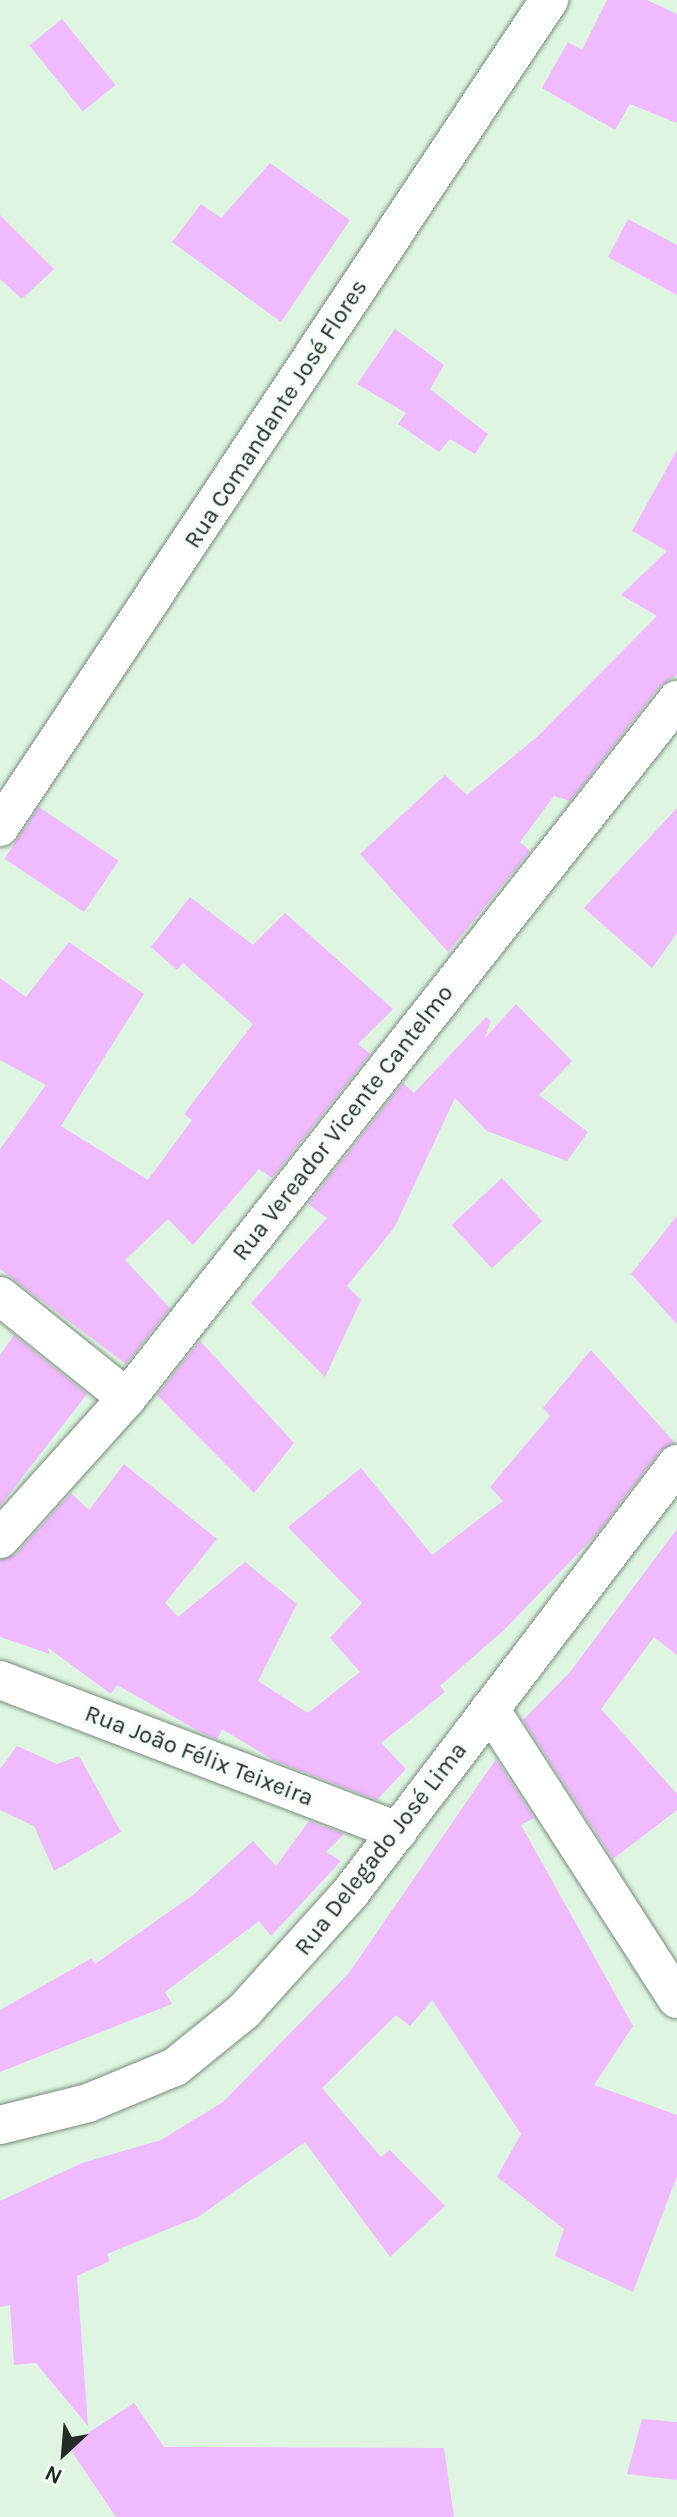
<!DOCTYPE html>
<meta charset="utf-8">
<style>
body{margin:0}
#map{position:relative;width:677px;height:2517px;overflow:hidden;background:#dff5e2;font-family:Karla,sans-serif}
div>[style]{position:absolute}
.building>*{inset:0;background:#f0bbfe;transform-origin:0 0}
.roads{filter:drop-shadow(0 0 2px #778b7a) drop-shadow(0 0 2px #778b7a)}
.street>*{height:38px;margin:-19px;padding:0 19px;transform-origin:19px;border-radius:19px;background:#fff}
span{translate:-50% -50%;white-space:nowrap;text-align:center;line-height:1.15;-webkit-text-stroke:7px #f5fef6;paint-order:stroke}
.street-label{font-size:24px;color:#232c25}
.north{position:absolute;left:24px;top:2413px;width:80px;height:80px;-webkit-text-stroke:6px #f5fef6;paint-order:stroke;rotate:206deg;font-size:22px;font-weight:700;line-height:32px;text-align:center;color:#232c25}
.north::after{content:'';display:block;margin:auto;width:28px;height:36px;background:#232c25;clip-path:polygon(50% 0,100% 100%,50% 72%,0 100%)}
</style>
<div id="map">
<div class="building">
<i style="clip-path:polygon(607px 0,647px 0,677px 14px,677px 123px,630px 104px,615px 130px,542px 88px,568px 42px,582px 50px)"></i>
<i style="left:62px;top:19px;width:85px;height:42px;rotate:51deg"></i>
<i style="clip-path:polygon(270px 163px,350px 220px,281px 322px,172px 242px,201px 204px,221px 218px)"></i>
<i style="clip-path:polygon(0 215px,54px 269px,22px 299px,0 279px)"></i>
<i style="clip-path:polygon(628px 219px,677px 245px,677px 295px,608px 257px)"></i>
<i style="clip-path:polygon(395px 329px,444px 365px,430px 389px,488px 434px,475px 454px,450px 439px,439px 452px,398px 424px,406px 413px,357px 384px)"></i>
<i style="clip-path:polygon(677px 450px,677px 675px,660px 686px,570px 801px,554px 796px,520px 842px,530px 851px,448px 952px,360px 854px,445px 775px,467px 795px,538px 736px,657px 616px,621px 595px,667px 551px,632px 531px)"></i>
<i style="left:39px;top:807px;width:96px;height:62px;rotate:34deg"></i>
<i style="clip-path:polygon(677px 808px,677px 933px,652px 968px,584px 908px)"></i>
<i style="clip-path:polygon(190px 897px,253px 945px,285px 913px,393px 1009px,358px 1044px,370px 1054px,272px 1178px,259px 1169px,193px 1245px,168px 1219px,125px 1260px,170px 1308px,126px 1364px,0 1269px,0 1149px,46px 1085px,0 1060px,0 978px,26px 997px,69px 942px,144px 994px,61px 1126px,148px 1180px,192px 1120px,184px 1114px,253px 1024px,183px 963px,177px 970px,151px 947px)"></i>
<i style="clip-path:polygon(516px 1004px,572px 1061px,539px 1095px,588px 1132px,567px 1161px,487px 1131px,455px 1098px,394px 1228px,347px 1286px,361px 1300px,325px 1377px,251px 1303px,327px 1218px,308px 1204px,403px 1083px,414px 1093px,486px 1017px,491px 1021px,485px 1038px)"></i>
<i style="left:502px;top:1178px;width:59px;height:69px;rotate:47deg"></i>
<i style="clip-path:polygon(677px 1216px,677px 1324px,631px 1274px)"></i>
<i style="clip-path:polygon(14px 1335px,87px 1394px,0 1506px,0 1355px)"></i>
<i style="clip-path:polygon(200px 1341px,294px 1443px,254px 1493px,157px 1395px)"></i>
<i style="clip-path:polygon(591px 1350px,675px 1443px,660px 1451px,594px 1537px,504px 1630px,440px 1686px,445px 1692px,381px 1743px,406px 1769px,377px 1800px,275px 1761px,222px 1729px,217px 1739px,204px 1734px,117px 1685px,111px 1694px,47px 1647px,50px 1654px,0 1637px,0 1560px,16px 1554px,71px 1493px,89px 1510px,124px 1464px,217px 1539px,165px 1603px,178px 1617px,245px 1562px,297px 1604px,258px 1681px,308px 1713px,360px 1672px,330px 1638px,362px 1603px,288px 1527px,361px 1468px,432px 1555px,503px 1501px,490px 1487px,550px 1416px,543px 1408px)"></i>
<i style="clip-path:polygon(677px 1529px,677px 1655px,654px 1637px,601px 1709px,677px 1794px,677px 1810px,613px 1859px,523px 1720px,570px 1672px)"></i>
<i style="clip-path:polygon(17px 1746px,57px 1764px,79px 1756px,121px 1832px,54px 1871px,34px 1826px,0 1810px,0 1769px)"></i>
<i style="clip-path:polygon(496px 1759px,534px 1818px,521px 1825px,633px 2026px,594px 2085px,677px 2115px,677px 2176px,633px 2292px,555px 2256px,564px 2229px,497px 2177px,521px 2134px,432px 2000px,410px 2026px,396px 2015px,322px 2088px,381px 2157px,390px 2150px,445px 2206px,390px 2257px,305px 2142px,198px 2217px,107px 2254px,110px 2261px,77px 2276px,88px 2426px,36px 2363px,14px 2365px,10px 2305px,0 2307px,0 2201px,82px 2163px,161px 2140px,223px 2102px,349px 1973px)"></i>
<i style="clip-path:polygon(309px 1821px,344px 1834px,326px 1852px,341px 1861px,271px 1936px,259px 1921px,165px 1992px,172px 2004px,0 2072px,0 2010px,92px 1958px,95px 1964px,193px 1895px,253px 1841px,276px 1866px)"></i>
<i style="clip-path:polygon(134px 2403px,164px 2447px,444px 2448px,454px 2517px,116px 2517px,68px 2446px)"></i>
<i style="clip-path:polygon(642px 2419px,677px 2422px,677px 2480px,627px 2474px)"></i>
</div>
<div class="roads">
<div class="street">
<i style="left:0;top:827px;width:993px;rotate:-56.42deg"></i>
<i style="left:0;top:1296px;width:163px;rotate:38.8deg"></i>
<i style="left:0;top:1539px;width:190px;rotate:-48deg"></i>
<i style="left:127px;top:1398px;width:889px;rotate:-51.76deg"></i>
<i style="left:0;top:1680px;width:426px;rotate:20.8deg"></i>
<i style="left:490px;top:1709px;width:345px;rotate:57.2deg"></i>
<i style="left:0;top:2125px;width:91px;rotate:-14deg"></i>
<i style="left:88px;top:2103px;width:94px;rotate:-22.5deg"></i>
<i style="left:175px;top:2067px;width:89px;rotate:-39.1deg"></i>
<i style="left:244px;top:2011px;width:160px;rotate:-48deg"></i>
<i style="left:351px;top:1892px;width:538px;rotate:-52.7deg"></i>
</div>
</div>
<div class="street-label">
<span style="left:276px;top:414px;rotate:-57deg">Rua Comandante José Flores</span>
<span style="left:343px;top:1123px;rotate:-52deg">Rua Vereador Vicente Cantelmo</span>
<span style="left:199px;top:1756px;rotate:21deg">Rua João Félix Teixeira</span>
<span style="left:381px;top:1849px;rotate:-52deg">Rua Delegado José Lima</span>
</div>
<div class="north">N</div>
</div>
